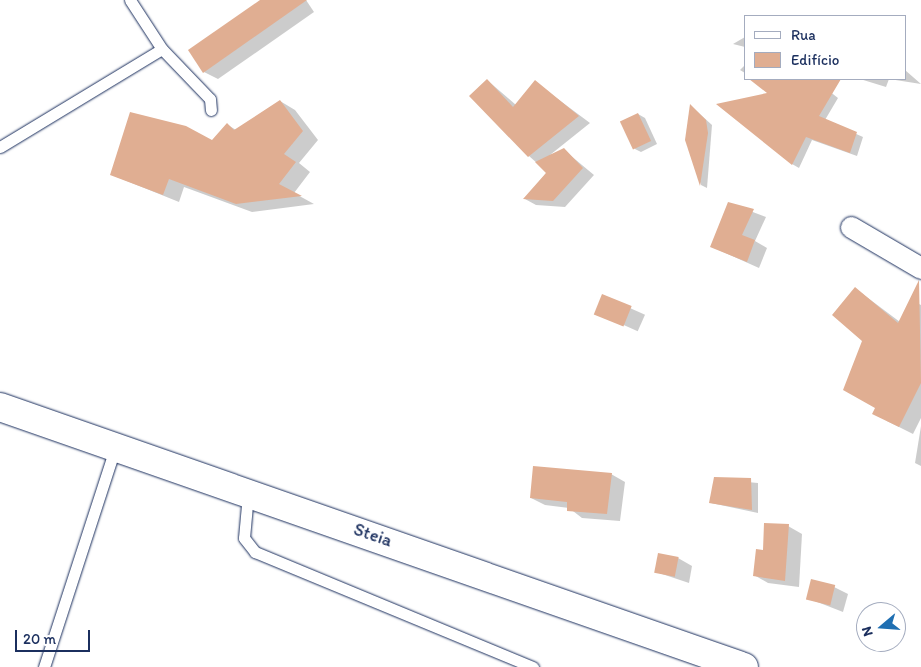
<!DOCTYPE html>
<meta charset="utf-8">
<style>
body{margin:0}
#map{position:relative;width:921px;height:667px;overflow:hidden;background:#fff;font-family:Itim,sans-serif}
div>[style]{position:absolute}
.shadow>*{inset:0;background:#0003;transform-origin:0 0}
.building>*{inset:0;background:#e0ae92;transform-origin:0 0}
.roads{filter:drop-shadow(0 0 1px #1b2f5e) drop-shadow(0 0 1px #1b2f5e)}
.lane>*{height:11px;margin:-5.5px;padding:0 5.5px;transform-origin:5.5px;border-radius:5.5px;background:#fff}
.street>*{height:21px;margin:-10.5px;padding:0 10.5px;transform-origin:10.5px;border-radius:10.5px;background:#fff}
.primary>*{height:28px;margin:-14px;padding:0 14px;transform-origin:14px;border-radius:14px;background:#fff}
span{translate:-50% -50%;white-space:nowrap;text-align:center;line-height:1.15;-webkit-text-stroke:4.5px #fff;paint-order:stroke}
.street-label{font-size:18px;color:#1b2f5e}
.legend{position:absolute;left:744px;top:15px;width:162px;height:65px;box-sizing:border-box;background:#fff;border:1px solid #a4acbf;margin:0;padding:6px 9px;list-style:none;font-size:15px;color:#1b2f5e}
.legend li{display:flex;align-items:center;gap:10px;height:25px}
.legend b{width:25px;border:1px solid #a4acbf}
.north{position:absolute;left:856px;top:602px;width:50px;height:50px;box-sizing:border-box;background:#fff;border:1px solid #a4acbf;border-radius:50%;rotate:252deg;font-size:14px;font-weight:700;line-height:20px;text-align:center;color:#1b2f5e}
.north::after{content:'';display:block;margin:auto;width:18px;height:22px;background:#1f6fb2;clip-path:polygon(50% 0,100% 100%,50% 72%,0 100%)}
.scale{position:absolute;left:15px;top:630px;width:75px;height:22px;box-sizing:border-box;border:2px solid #1b2f5e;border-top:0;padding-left:6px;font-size:15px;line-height:18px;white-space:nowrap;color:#1b2f5e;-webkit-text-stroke:4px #fff;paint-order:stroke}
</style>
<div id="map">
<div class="shadow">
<i style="clip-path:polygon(263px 0,306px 0,314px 12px,218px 79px,204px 72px)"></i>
<i style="clip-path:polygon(745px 37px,745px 47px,733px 44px)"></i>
<i style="clip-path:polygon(745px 65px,745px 73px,740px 70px)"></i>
<i style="clip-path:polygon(905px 70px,921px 84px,889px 79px,886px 87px,860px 79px,905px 79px)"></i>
<i style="clip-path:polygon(751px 79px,808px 86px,819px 83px,838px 98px,825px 120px,863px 137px,857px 156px,812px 140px,799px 168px,792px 164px,719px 105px,769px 94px)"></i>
<i style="clip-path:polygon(487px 80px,516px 105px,535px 82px,590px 123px,550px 155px,564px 150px,594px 175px,565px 207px,536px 205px,525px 199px,547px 172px,529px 156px)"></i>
<i style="clip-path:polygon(280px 101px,295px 110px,318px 140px,299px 163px,310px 172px,294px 193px,314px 204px,252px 212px,184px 187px,179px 202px,112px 175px,212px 141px,228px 125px,236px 130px)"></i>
<i style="clip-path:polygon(691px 106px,712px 125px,707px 188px,701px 185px,686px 139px)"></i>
<i style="clip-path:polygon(638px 114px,645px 118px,657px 144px,641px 152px,635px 149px)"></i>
<i style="clip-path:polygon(729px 203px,766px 217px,755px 241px,767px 248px,759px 268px,712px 247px)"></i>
<i style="clip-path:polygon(856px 289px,900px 322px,911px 300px,921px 305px,921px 418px,913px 434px,887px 421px,877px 408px)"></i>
<i style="left:603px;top:296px;width:46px;height:18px;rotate:24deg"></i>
<i style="clip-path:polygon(921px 426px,921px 466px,915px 463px)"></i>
<i style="clip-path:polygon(611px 474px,625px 482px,620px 521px,582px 518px,569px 508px,545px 505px,531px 498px)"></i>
<i style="clip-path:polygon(715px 479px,758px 483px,758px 513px,711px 503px)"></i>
<i style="clip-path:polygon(788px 526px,802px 534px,799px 587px,768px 583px,754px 575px,764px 551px)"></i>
<i style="clip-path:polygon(678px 558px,692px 566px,689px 583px,656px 572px)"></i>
<i style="clip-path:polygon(834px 587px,848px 594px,843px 612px,807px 598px)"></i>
</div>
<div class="building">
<i style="clip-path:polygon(260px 0,307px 0,203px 73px,188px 50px)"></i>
<i style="clip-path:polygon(487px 79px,513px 107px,535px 80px,579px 116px,528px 157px,469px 96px)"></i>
<i style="clip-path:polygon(749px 79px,841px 79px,819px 116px,857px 132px,850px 153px,806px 137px,792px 165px,716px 104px,767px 93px)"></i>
<i style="clip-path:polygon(280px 100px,303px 131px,284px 154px,296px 162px,279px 184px,302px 196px,236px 204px,169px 179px,163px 195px,110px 175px,130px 112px,186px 126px,212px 140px,227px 123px,234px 130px)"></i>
<i style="clip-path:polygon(690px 104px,706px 120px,708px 133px,700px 186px,685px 140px)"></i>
<i style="left:638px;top:113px;width:31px;height:20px;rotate:65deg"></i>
<i style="clip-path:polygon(564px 148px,583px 168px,553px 201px,523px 199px,546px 173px,535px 162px)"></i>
<i style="clip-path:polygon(728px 202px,754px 209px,742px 235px,755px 240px,747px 262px,710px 247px)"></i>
<i style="clip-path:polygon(919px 280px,921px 383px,899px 427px,872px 414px,875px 408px,843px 390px,862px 341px,832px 315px,855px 287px,898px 323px)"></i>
<i style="left:602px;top:294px;width:32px;height:22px;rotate:22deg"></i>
<i style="clip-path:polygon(533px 466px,612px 473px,607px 514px,567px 511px,567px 502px,530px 498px)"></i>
<i style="clip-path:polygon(714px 477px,751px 478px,752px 510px,709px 503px)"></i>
<i style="clip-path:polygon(764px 523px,789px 524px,785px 581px,753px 576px,756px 549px,763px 550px)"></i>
<i style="left:658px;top:553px;width:21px;height:20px;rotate:11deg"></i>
<i style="left:811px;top:579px;width:25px;height:21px;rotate:14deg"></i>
</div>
<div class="roads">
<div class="lane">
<i style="left:130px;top:0;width:59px;rotate:56.9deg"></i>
<i style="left:0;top:147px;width:189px;rotate:-31.2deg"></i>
<i style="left:162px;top:49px;width:69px;rotate:46.2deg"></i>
<i style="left:210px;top:99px;width:11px;rotate:85deg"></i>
<i style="left:248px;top:494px;width:44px;rotate:95.2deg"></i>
<i style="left:244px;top:538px;width:18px;rotate:52deg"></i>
<i style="left:255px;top:552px;width:301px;rotate:22.5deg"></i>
<i style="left:44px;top:667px;width:230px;rotate:-72deg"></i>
</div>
<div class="street">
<i style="left:851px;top:227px;width:81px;rotate:30.4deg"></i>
</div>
<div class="primary">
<i style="left:0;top:407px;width:788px;rotate:19.26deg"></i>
</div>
</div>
<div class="street-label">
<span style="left:373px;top:535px;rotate:19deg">Steia</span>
</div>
<ul class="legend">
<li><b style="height:6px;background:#fff"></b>Rua</li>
<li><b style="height:14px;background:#e0ae92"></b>Edifício</li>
</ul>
<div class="north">N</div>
<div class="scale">20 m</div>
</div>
